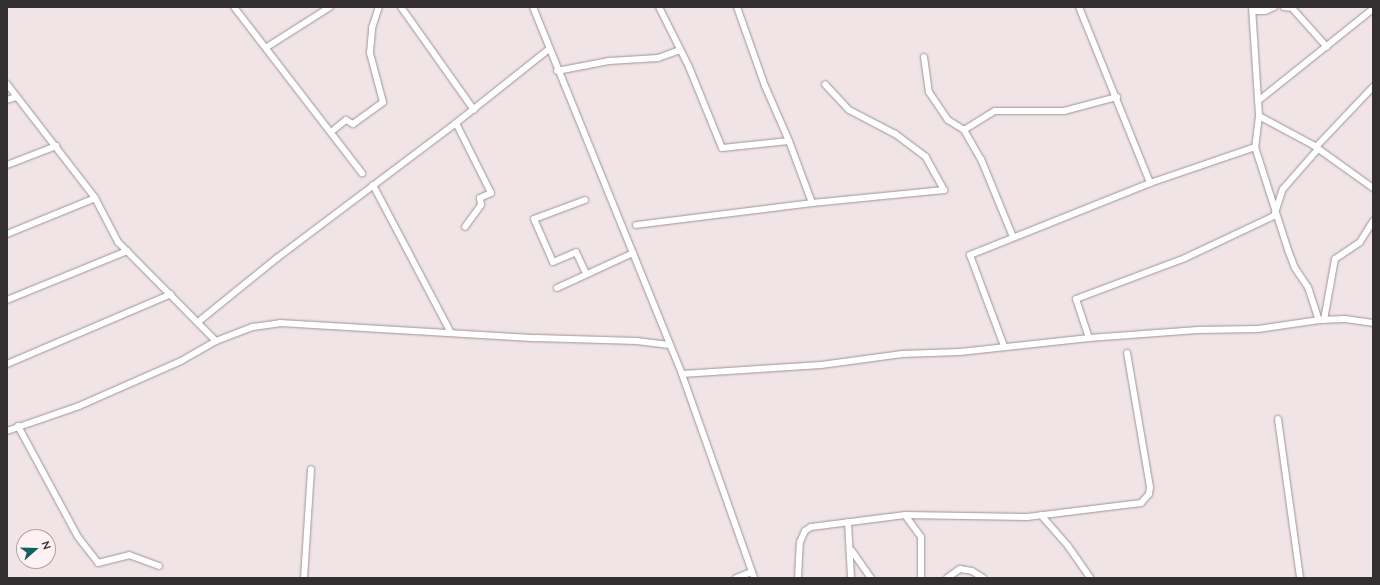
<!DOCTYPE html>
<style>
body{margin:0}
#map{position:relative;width:1380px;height:585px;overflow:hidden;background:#f0e4e7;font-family:Quicksand,sans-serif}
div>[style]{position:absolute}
.roads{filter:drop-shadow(0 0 1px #9e9396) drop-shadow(0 0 1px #9e9396)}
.street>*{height:6px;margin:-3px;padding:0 3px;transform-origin:3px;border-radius:3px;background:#fff}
span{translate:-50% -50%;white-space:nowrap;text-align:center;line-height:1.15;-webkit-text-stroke:3px #fdf1f4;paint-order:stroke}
.frame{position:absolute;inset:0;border:8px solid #332e2f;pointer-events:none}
.north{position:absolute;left:16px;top:529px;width:40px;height:40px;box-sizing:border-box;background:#fdf1f4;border:1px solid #aca3a5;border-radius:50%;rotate:70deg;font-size:11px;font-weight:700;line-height:16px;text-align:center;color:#332e2f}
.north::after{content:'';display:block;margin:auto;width:14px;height:18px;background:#116265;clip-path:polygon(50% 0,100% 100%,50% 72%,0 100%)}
</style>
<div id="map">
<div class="roads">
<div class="street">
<i style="left:234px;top:7px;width:210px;rotate:52.4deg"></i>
<i style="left:401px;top:7px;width:126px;rotate:54.7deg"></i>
<i style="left:533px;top:7px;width:399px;rotate:67.9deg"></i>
<i style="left:683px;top:377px;width:213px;rotate:70.5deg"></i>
<i style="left:659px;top:7px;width:67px;rotate:63.4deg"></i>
<i style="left:689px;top:67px;width:87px;rotate:67.8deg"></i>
<i style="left:722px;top:148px;width:67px;rotate:-6deg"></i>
<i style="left:789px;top:141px;width:66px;rotate:69.6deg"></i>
<i style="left:812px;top:203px;width:133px;rotate:-5.6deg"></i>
<i style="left:944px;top:190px;width:38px;rotate:-119deg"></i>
<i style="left:926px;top:157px;width:39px;rotate:-143deg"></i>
<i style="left:895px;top:134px;width:52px;rotate:-152.4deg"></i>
<i style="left:849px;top:110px;width:35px;rotate:-133deg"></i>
<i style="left:737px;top:7px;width:84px;rotate:70.5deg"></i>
<i style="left:765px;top:86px;width:60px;rotate:66.4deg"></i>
<i style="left:1079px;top:7px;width:190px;rotate:68deg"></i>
<i style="left:1252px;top:7px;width:109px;rotate:86.3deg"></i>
<i style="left:1259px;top:116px;width:31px;rotate:97deg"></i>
<i style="left:1255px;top:147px;width:108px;rotate:72.2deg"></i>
<i style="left:1288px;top:250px;width:19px;rotate:69deg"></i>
<i style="left:1295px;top:268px;width:23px;rotate:56deg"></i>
<i style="left:1308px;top:287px;width:35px;rotate:72deg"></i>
<i style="left:1319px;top:320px;width:26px;rotate:-2deg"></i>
<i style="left:1345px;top:319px;width:28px;rotate:8deg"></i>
<i style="left:1284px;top:7px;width:8px;rotate:7deg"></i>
<i style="left:1292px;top:8px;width:52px;rotate:48.1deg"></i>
<i style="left:1253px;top:11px;width:12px"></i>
<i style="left:1265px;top:11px;width:10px;rotate:-24deg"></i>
<i style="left:267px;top:47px;width:75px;rotate:-32.4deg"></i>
<i style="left:924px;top:57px;width:35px;rotate:82deg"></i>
<i style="left:929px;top:92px;width:34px;rotate:56deg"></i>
<i style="left:948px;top:120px;width:19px;rotate:32deg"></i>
<i style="left:964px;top:130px;width:34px;rotate:60deg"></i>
<i style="left:981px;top:159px;width:84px;rotate:67.7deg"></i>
<i style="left:557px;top:71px;width:53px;rotate:-10.9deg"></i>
<i style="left:609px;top:61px;width:49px;rotate:-3.5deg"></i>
<i style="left:658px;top:58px;width:23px;rotate:-20deg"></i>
<i style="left:7px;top:84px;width:144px;rotate:52.3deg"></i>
<i style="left:95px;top:198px;width:50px;rotate:62.4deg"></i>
<i style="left:118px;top:242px;width:139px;rotate:45.3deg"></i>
<i style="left:216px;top:341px;width:40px;rotate:-21deg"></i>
<i style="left:253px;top:327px;width:27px;rotate:-8deg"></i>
<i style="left:280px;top:323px;width:256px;rotate:3.4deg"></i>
<i style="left:536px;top:338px;width:101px;rotate:1.7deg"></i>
<i style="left:637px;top:341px;width:32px;rotate:7deg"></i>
<i style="left:7px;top:100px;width:9px;rotate:-18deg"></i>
<i style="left:1258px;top:101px;width:147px;rotate:-38.7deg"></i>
<i style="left:1259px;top:116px;width:61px;rotate:28.2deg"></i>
<i style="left:1313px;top:145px;width:74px;rotate:35.6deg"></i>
<i style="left:456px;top:123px;width:78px;rotate:63.4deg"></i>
<i style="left:491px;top:193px;width:12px;rotate:156deg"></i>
<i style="left:480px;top:198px;width:7px;rotate:82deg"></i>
<i style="left:481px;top:205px;width:27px;rotate:126deg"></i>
<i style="left:964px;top:130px;width:36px;rotate:-32deg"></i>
<i style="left:995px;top:111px;width:69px"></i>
<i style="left:1064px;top:111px;width:55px;rotate:-14.8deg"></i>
<i style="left:331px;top:132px;width:19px;rotate:-39deg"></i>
<i style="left:346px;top:120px;width:8px;rotate:30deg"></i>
<i style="left:353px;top:124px;width:37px;rotate:-36deg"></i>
<i style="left:383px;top:102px;width:51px;rotate:-104.9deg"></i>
<i style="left:370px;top:53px;width:25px;rotate:-85deg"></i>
<i style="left:372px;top:28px;width:22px;rotate:-72deg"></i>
<i style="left:1316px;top:147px;width:83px;rotate:-46.5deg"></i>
<i style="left:7px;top:165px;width:53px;rotate:-21.2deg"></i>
<i style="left:373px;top:185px;width:167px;rotate:62.2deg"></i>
<i style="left:585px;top:200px;width:54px;rotate:159.6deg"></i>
<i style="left:534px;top:219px;width:47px;rotate:66.2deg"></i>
<i style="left:553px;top:262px;width:25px;rotate:-23deg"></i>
<i style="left:576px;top:252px;width:23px;rotate:65deg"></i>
<i style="left:636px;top:225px;width:177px;rotate:-7.1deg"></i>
<i style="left:7px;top:234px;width:95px;rotate:-22.2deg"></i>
<i style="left:557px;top:288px;width:84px;rotate:-24.7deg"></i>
<i style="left:7px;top:300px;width:130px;rotate:-22.2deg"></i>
<i style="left:1324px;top:320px;width:62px;rotate:-79.8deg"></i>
<i style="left:1335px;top:259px;width:30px;rotate:-34deg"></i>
<i style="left:1360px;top:242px;width:25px;rotate:-58deg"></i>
<i style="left:198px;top:322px;width:102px;rotate:-39deg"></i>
<i style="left:277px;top:258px;width:224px;rotate:-37deg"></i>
<i style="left:456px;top:123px;width:119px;rotate:-38.5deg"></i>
<i style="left:1089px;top:338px;width:109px;rotate:-4.2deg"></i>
<i style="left:1198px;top:330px;width:60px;rotate:-1deg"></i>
<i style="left:1258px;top:329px;width:62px;rotate:-8.4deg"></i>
<i style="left:1004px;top:346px;width:97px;rotate:-110.5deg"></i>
<i style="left:970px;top:255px;width:194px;rotate:-21.8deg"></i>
<i style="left:1150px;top:183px;width:111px;rotate:-18.9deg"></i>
<i style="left:7px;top:364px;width:178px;rotate:-23.1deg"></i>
<i style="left:682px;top:374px;width:139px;rotate:-3.7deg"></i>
<i style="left:821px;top:365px;width:82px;rotate:-7.7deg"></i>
<i style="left:902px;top:354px;width:58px;rotate:-2deg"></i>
<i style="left:960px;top:352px;width:130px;rotate:-6.2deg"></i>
<i style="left:1089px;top:338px;width:41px;rotate:-108.4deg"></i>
<i style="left:1076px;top:299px;width:116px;rotate:-20.6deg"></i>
<i style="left:1185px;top:258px;width:98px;rotate:-25.3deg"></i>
<i style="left:1274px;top:216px;width:28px;rotate:-72deg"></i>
<i style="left:1283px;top:189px;width:53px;rotate:-48.8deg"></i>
<i style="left:1278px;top:419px;width:161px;rotate:82.1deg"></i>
<i style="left:18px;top:426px;width:126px;rotate:61.6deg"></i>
<i style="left:78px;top:537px;width:33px;rotate:52deg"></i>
<i style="left:98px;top:563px;width:32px;rotate:-14deg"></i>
<i style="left:129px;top:555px;width:32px;rotate:20deg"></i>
<i style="left:7px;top:431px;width:76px;rotate:-19.1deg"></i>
<i style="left:79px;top:406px;width:111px;rotate:-23.8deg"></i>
<i style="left:181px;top:361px;width:40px;rotate:-29.7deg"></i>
<i style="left:905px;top:515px;width:27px;rotate:54deg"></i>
<i style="left:921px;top:537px;width:41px;rotate:90deg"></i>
<i style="left:1041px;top:515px;width:41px;rotate:48.9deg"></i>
<i style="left:1068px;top:546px;width:39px;rotate:55deg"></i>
<i style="left:848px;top:522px;width:56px;rotate:86.9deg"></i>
<i style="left:852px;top:551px;width:33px;rotate:55deg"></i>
<i style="left:304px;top:578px;width:109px;rotate:-86.3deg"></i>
<i style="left:736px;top:578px;width:17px;rotate:-21deg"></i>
<i style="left:798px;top:578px;width:36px;rotate:-87deg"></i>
<i style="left:800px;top:542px;width:12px;rotate:-66deg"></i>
<i style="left:805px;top:531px;width:7px;rotate:-34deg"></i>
<i style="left:811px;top:527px;width:95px;rotate:-7.3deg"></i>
<i style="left:905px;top:515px;width:122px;rotate:0.9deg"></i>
<i style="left:1027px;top:517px;width:115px;rotate:-7deg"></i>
<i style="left:1141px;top:503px;width:12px;rotate:-48deg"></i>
<i style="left:1149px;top:494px;width:7px;rotate:-82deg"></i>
<i style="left:1150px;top:487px;width:136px;rotate:-99.7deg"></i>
<i style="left:947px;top:578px;width:16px;rotate:-35deg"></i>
<i style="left:960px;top:569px;width:12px;rotate:9deg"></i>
<i style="left:972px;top:571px;width:13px;rotate:32deg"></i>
</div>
</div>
<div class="frame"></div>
<div class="north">N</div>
</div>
